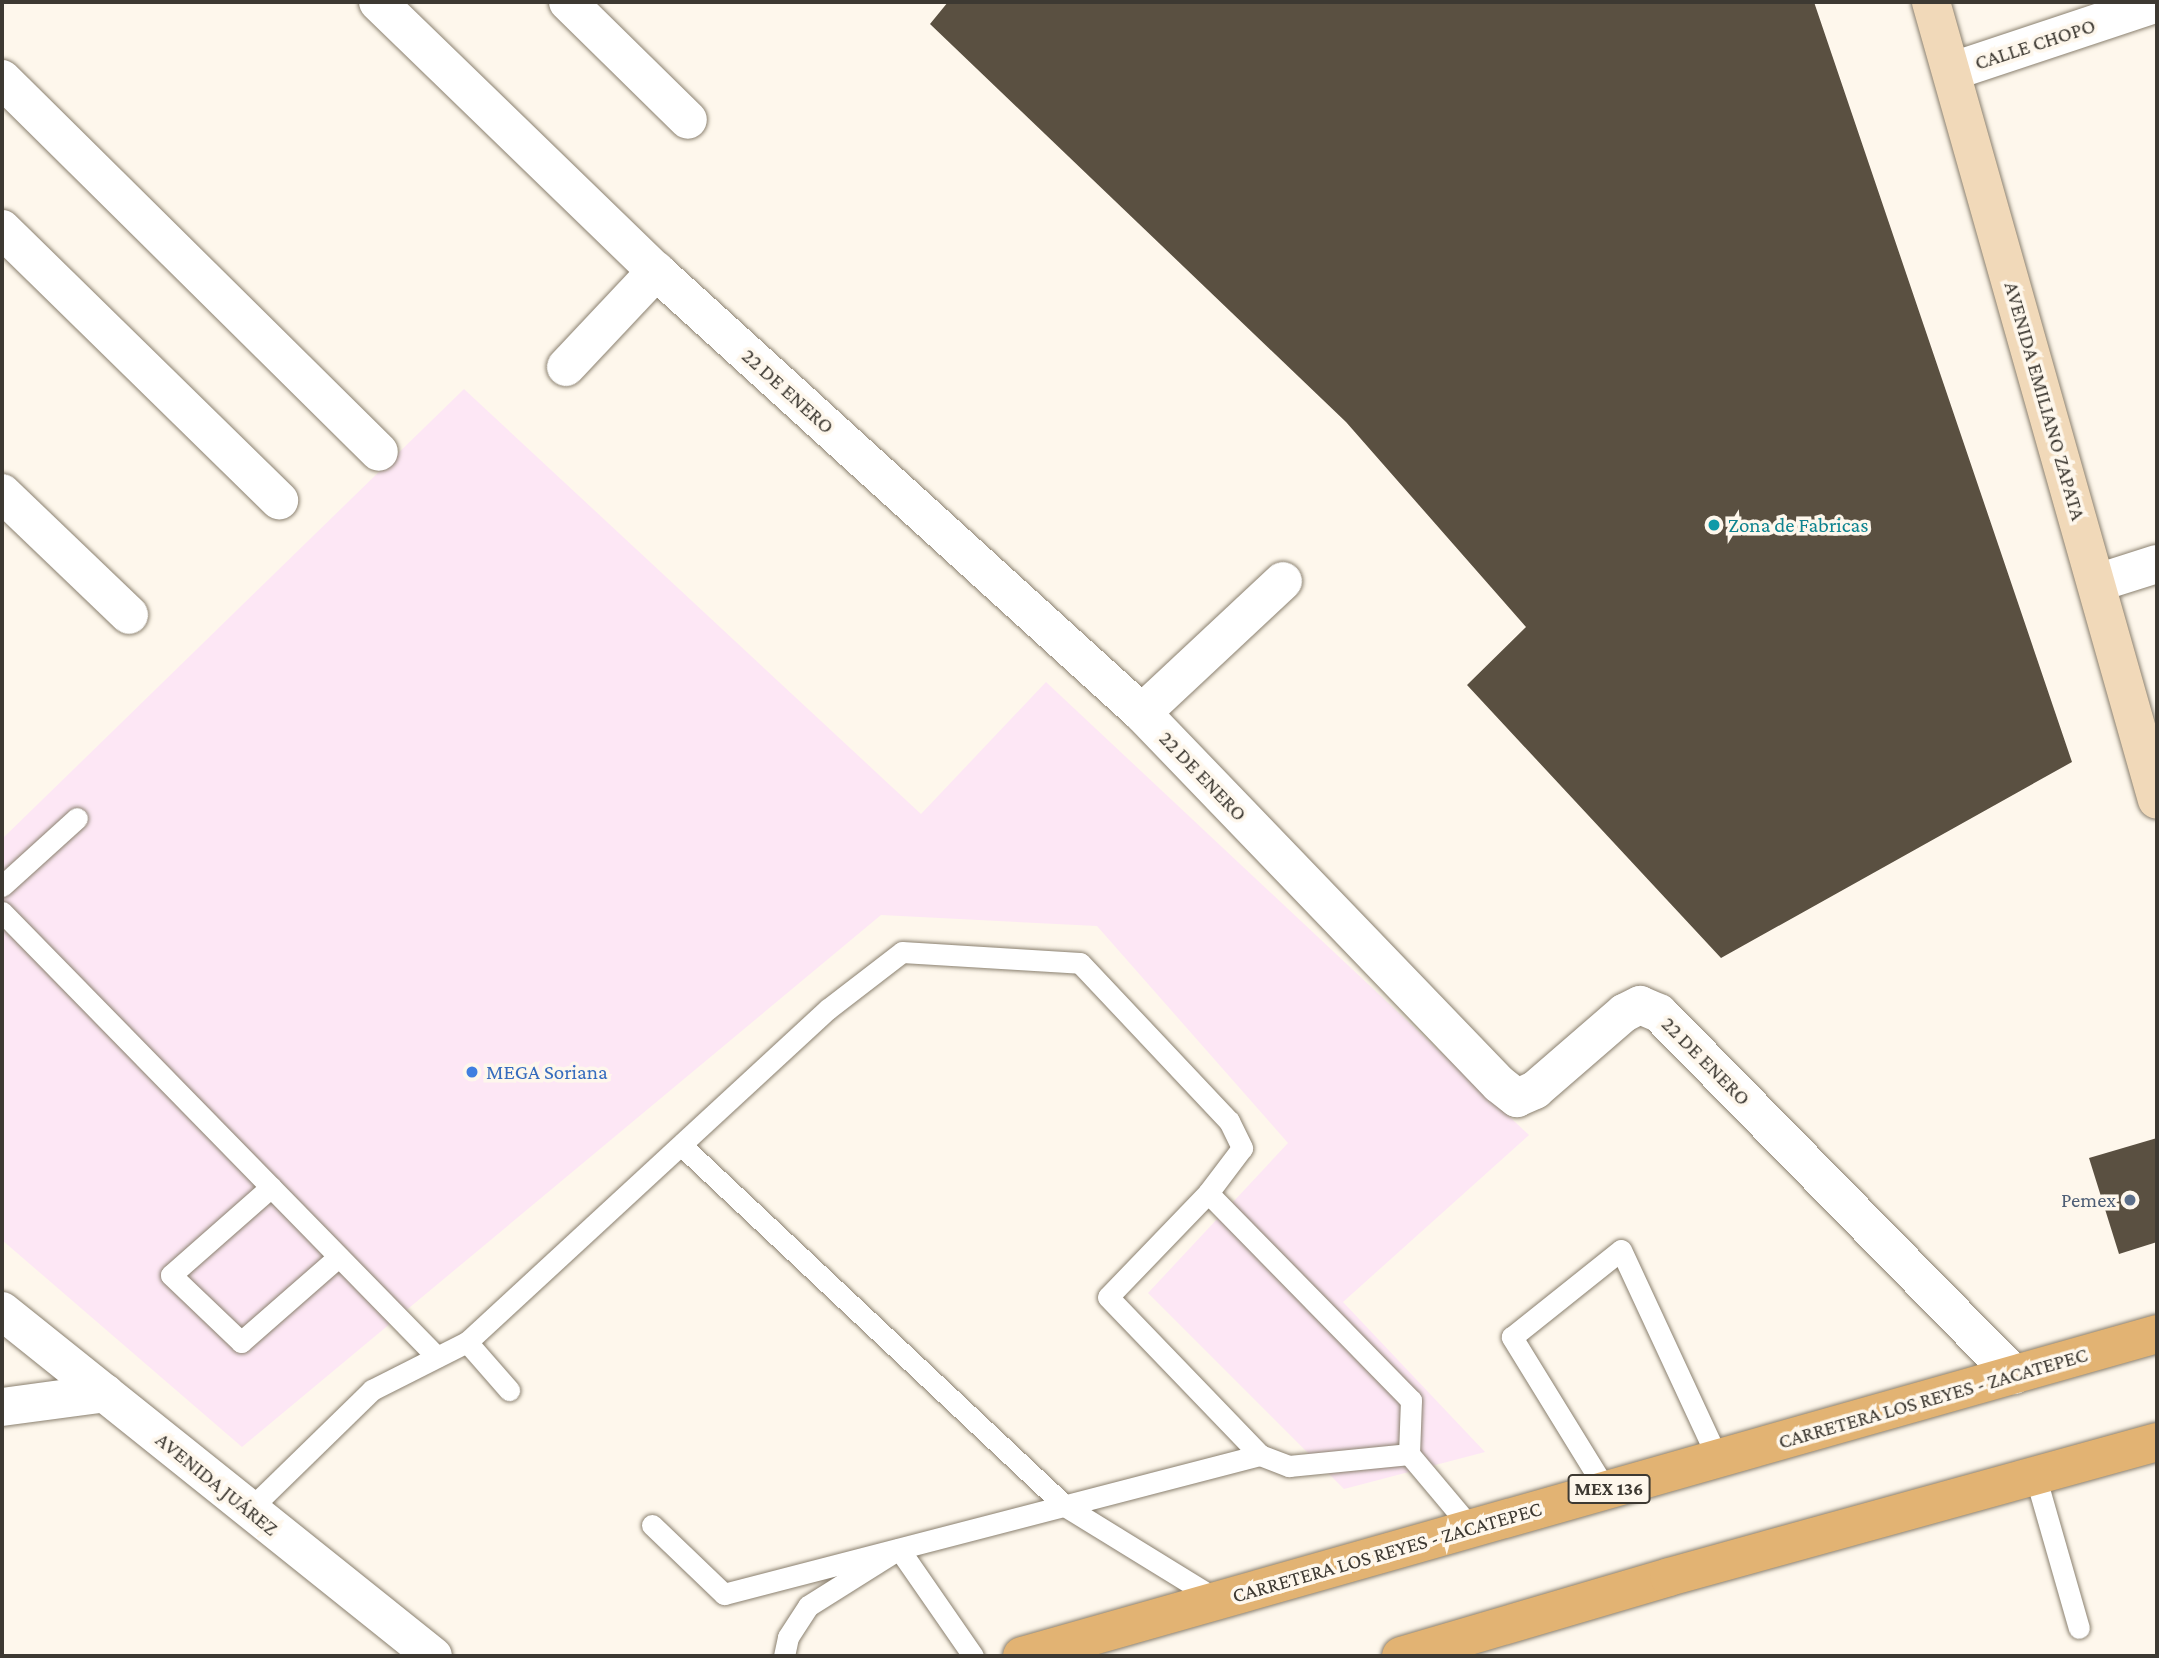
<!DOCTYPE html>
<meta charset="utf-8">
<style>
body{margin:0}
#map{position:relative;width:2159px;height:1658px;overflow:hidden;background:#fef7ec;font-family:"Crimson Pro",serif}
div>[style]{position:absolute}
.commercial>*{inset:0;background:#fde7f5}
.building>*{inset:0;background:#5a5041}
.roads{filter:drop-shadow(0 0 2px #8a806f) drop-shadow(0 0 2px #8a806f)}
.service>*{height:21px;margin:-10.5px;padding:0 10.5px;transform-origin:10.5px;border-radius:10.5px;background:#fff}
.minor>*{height:38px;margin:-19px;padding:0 19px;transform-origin:19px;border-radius:19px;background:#fff}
.tertiary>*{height:38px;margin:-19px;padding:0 19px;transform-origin:19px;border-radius:19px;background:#fff}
.secondary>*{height:38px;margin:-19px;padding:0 19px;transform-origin:19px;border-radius:19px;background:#f1d9b9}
.primary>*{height:38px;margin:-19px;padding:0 19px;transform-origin:19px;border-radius:19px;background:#e2b373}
.dots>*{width:19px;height:19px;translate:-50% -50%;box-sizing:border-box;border:4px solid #fef7ec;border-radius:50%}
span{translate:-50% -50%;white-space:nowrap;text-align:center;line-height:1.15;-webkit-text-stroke:7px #fef7ec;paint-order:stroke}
.shield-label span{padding:2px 5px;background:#fef7ec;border:2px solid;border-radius:5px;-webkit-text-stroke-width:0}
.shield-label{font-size:19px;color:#3d3932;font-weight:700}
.street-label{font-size:21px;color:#3d3932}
.culture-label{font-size:21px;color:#0d838f}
.left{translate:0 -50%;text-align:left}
.shop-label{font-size:21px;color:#366cbe}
.service-label{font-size:21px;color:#4e5e75}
.right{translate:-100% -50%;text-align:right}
.frame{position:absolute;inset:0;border:4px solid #3d3932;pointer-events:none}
</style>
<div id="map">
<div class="commercial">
<i style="clip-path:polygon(464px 389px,921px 814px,1046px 682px,1529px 1135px,1343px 1302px,1485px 1452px,1344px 1489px,1148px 1293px,1288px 1143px,1097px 926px,881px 915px,242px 1447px,2px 1240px,2px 839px)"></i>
</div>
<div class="building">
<i style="clip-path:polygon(948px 2px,1814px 2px,2072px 762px,1721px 958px,1467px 685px,1526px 627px,1346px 422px,930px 24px)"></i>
<i style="clip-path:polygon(2157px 1138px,2157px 1242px,2119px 1254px,2089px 1158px)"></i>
</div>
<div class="roads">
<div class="service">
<i style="left:2px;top:886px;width:101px;rotate:-42.2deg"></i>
<i style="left:2px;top:912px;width:622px;rotate:45.65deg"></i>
<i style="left:681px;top:1145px;width:527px;rotate:43.23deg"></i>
<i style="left:1065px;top:1506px;width:180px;rotate:31.6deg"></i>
<i style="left:271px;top:1187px;width:133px;rotate:138.7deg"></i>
<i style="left:171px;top:1275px;width:97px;rotate:43.7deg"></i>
<i style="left:241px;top:1342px;width:129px;rotate:-41.2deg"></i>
<i style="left:1208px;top:1193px;width:290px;rotate:45.6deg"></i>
<i style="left:1411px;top:1400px;width:54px;rotate:92.1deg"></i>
<i style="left:1409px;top:1454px;width:98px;rotate:50deg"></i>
<i style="left:467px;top:1342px;width:64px;rotate:48.8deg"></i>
<i style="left:2035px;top:1475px;width:159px;rotate:74deg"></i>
<i style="left:1606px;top:1490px;width:180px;rotate:-121.6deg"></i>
<i style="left:1512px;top:1337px;width:139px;rotate:-38.6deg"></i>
<i style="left:1621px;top:1250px;width:230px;rotate:65.1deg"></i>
<i style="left:249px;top:1510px;width:172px;rotate:-44.3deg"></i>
<i style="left:372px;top:1390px;width:106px;rotate:-26.8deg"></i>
<i style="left:467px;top:1342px;width:491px;rotate:-42.7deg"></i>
<i style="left:828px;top:1009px;width:93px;rotate:-37.6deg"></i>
<i style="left:902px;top:952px;width:178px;rotate:3.5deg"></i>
<i style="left:1080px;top:963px;width:217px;rotate:46.7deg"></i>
<i style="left:1229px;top:1121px;width:30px;rotate:64deg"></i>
<i style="left:1242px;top:1148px;width:56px;rotate:127.1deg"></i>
<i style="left:1208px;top:1193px;width:144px;rotate:133.9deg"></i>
<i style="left:1108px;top:1297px;width:219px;rotate:46.1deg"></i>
<i style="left:1260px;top:1455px;width:31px;rotate:21deg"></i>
<i style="left:1289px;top:1466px;width:121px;rotate:-5.7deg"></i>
<i style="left:652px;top:1525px;width:100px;rotate:43.8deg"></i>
<i style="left:724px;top:1594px;width:554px;rotate:-14.54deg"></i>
<i style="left:784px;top:1656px;width:19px;rotate:-78deg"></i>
<i style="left:788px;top:1637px;width:37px;rotate:-57deg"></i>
<i style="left:808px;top:1606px;width:107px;rotate:-32.1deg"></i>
<i style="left:899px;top:1549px;width:130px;rotate:55.3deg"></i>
</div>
<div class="minor">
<i style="left:378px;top:2px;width:387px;rotate:44.1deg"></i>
<i style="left:656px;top:271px;width:657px;rotate:42.29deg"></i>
<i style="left:1142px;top:713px;width:515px;rotate:46.1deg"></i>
<i style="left:1499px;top:1084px;width:23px;rotate:38deg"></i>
<i style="left:1517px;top:1098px;width:20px;rotate:-24deg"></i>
<i style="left:1535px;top:1090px;width:118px;rotate:-40.9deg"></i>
<i style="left:1624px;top:1013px;width:18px;rotate:-27deg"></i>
<i style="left:1640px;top:1005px;width:21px;rotate:23deg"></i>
<i style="left:1659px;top:1013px;width:507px;rotate:45.56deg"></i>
<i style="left:568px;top:2px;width:168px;rotate:44.5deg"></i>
<i style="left:1953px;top:71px;width:215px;rotate:-18.4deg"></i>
<i style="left:2px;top:79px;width:530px;rotate:44.69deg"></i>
<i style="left:2px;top:229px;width:388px;rotate:44.4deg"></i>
<i style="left:566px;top:367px;width:132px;rotate:-46.8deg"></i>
<i style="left:2px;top:493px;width:176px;rotate:43.8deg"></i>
<i style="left:2097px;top:583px;width:63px;rotate:-17.6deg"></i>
<i style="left:1142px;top:713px;width:193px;rotate:-43.1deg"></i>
<i style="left:2px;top:1407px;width:104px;rotate:-7.7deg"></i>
</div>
<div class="tertiary">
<i style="left:2px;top:1311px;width:552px;rotate:38.68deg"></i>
</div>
<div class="secondary">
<i style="left:1931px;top:2px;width:829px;rotate:74.19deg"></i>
</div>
<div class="primary">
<i style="left:1022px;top:1656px;width:1180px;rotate:-15.84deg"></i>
<i style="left:1401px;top:1656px;width:279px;rotate:-16.4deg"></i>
<i style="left:1669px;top:1577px;width:506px;rotate:-15.46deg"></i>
</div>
</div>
<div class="dots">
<i style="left:1714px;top:525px;background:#0f9aa8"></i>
<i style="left:472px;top:1072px;background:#3f7fe0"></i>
<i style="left:2130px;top:1200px;background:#5c6f8a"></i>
</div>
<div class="shield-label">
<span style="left:1609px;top:1489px">MEX 136</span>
</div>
<div class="street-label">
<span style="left:2035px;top:44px;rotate:-18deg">CALLE CHOPO</span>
<span style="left:788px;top:391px;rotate:42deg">22 DE ENERO</span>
<span style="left:2045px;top:401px;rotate:74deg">AVENIDA EMILIANO ZAPATA</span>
<span style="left:1203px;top:776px;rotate:46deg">22 DE ENERO</span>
<span style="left:1706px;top:1061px;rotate:45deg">22 DE ENERO</span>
<span style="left:1933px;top:1398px;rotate:-16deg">CARRETERA LOS REYES - ZACATEPEC</span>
<span style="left:217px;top:1484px;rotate:39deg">AVENIDA JUÁREZ</span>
<span style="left:1387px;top:1552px;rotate:-16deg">CARRETERA LOS REYES - ZACATEPEC</span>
</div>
<div class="culture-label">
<span class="left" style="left:1728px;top:525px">Zona de Fabricas</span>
</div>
<div class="shop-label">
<span class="left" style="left:486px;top:1072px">MEGA Soriana</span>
</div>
<div class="service-label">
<span class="right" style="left:2116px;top:1200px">Pemex</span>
</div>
<div class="frame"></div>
</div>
